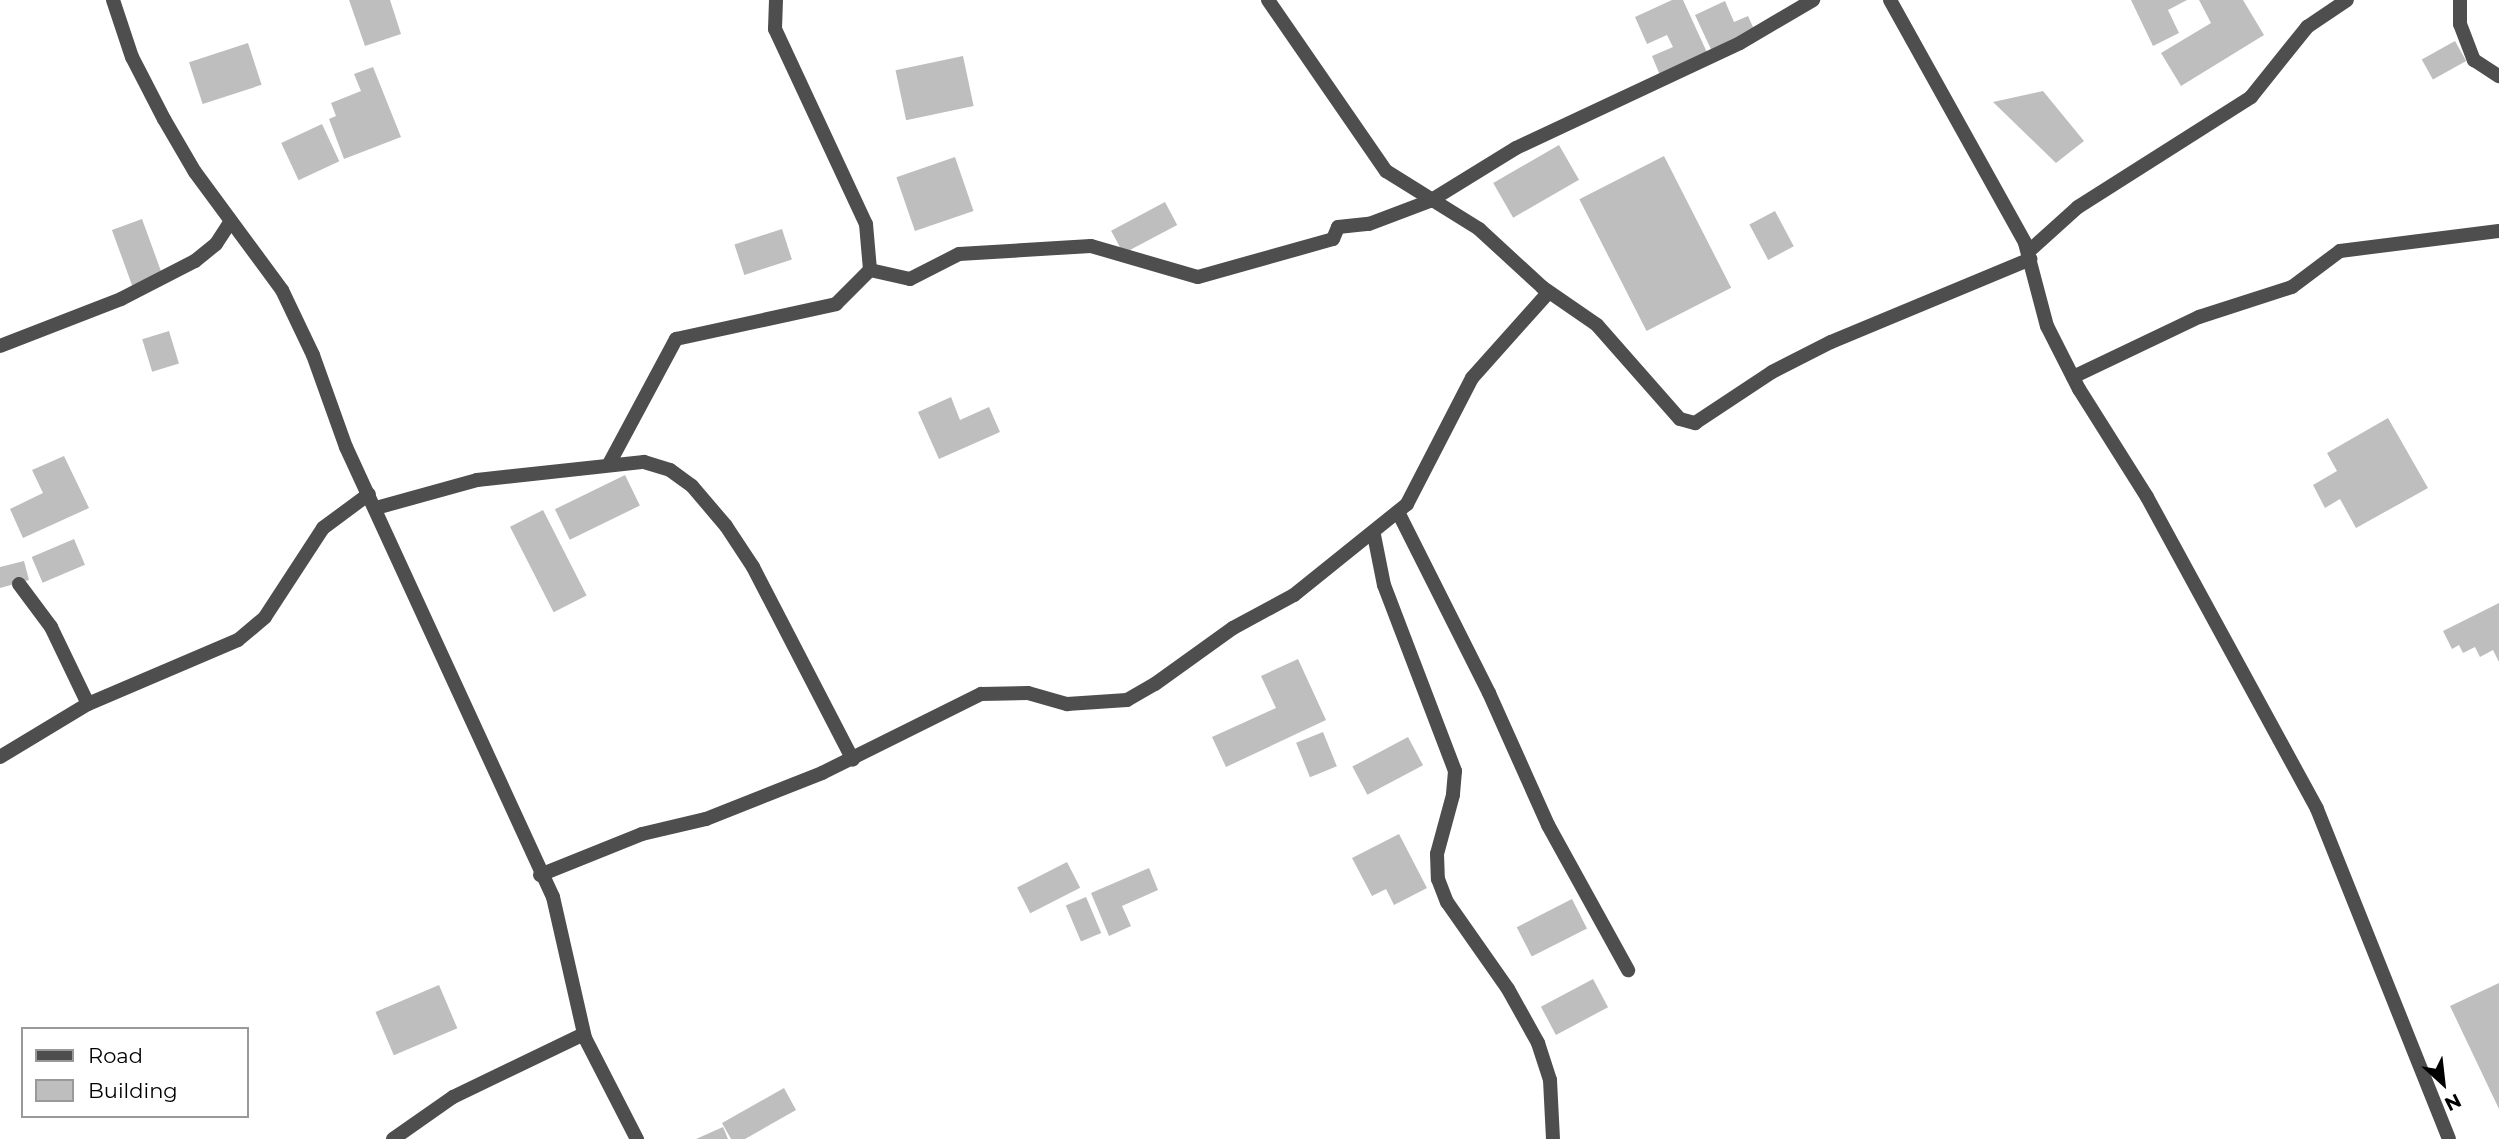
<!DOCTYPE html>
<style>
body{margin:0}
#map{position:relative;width:2499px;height:1139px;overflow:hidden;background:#fff;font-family:Montserrat,sans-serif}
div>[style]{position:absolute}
.building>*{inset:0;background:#bebebe;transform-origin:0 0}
.street>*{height:14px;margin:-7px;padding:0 7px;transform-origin:7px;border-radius:7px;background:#4e4e4e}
span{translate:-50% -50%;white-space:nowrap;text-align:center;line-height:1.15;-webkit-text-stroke:5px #fff;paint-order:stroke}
.legend{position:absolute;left:21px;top:1027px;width:228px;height:91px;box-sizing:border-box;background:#fff;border:2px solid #999;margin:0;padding:9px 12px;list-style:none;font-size:21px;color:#000}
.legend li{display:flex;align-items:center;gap:14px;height:35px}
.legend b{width:35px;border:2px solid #999}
.north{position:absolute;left:2408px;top:1048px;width:70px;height:70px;-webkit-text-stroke:5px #fff;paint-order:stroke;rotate:153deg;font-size:19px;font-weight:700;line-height:28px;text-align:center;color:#000}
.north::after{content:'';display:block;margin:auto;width:24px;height:32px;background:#000;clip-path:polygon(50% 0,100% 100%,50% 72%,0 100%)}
</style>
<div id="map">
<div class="building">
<i style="clip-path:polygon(349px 0,390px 0,401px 34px,365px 46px)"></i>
<i style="clip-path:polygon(1672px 0,1683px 0,1710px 59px,1662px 80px,1652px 56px,1673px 47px,1667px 35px,1647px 44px,1635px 17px)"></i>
<i style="clip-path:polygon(2131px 0,2187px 0,2168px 10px,2179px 33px,2153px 46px)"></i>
<i style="clip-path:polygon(2199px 0,2243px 0,2264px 35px,2181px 86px,2161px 53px,2211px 23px)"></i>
<i style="clip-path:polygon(1725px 1px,1734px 22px,1748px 16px,1758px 38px,1715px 58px,1695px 15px)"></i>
<i style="left:2455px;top:41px;width:23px;height:38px;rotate:61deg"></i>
<i style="left:248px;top:43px;width:44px;height:62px;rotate:72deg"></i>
<i style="left:963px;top:56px;width:51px;height:69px;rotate:78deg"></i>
<i style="clip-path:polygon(373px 67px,401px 137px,344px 159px,329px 119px,336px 116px,331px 103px,361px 91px,354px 74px)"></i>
<i style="clip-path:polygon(2043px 91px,2084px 141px,2056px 163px,1993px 102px)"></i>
<i style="left:322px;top:124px;width:41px;height:45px;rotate:65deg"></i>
<i style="left:1559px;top:145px;width:40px;height:76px;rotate:60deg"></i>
<i style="left:1664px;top:156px;width:148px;height:95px;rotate:63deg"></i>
<i style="left:955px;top:157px;width:57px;height:62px;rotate:71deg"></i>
<i style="left:1165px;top:202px;width:26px;height:61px;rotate:62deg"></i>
<i style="left:1775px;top:211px;width:40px;height:29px;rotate:62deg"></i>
<i style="left:142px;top:219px;width:59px;height:32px;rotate:70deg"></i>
<i style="left:782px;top:229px;width:32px;height:50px;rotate:72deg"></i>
<i style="left:169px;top:331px;width:34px;height:28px;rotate:73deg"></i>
<i style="clip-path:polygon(951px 397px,960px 420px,989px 407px,1000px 432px,939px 459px,918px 412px)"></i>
<i style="clip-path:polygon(2388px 418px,2428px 488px,2356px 528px,2340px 499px,2325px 508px,2313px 485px,2337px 471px,2327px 453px)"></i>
<i style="clip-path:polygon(64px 456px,89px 508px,23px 538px,10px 509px,43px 493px,32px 470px)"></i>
<i style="left:625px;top:475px;width:34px;height:78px;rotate:64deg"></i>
<i style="left:543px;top:510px;width:96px;height:37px;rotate:63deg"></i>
<i style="left:74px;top:539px;width:28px;height:46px;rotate:67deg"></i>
<i style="clip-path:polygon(24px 561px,29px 580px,0 588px,0 567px)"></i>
<i style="clip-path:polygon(2499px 603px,2499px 662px,2493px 650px,2480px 657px,2475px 647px,2463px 653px,2459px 645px,2452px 649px,2443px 631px)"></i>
<i style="clip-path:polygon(1298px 659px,1326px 720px,1226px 767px,1212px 737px,1276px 708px,1261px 676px)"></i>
<i style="left:1323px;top:732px;width:37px;height:29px;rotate:68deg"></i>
<i style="left:1408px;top:737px;width:32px;height:63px;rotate:62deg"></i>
<i style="clip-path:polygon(1399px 834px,1427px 888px,1394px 905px,1386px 889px,1372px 896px,1352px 858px)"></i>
<i style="left:1067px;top:862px;width:29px;height:56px;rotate:63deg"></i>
<i style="clip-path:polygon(1149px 868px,1158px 890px,1122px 906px,1131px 926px,1109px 936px,1091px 893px)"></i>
<i style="left:1086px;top:897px;width:39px;height:22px;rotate:67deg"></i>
<i style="left:1572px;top:899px;width:33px;height:62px;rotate:63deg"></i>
<i style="left:1593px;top:979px;width:32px;height:59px;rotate:62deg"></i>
<i style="clip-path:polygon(2499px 983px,2499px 1109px,2450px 1006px)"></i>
<i style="left:439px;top:985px;width:47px;height:69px;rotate:67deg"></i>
<i style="clip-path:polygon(784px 1088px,796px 1110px,745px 1139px,731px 1139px,722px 1123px)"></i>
<i style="clip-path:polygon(723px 1127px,728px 1139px,696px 1139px)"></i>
</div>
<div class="street">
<i style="left:113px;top:0;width:60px;rotate:71.6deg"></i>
<i style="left:132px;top:57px;width:70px;rotate:62.7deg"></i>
<i style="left:164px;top:119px;width:61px;rotate:59.7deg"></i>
<i style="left:195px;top:172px;width:147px;rotate:53.6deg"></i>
<i style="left:282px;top:290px;width:72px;rotate:64.5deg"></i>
<i style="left:313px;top:355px;width:98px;rotate:70.3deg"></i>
<i style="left:346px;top:447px;width:495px;rotate:65.3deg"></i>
<i style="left:553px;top:897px;width:145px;rotate:77.2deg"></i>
<i style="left:585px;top:1038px;width:114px;rotate:62.8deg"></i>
<i style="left:776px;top:0;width:29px;rotate:92deg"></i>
<i style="left:775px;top:29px;width:215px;rotate:65deg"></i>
<i style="left:866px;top:224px;width:46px;rotate:85deg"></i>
<i style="left:1268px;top:0;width:208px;rotate:55.4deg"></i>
<i style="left:1386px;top:171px;width:110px;rotate:31.9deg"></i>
<i style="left:1479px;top:229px;width:86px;rotate:42.6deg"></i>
<i style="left:1542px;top:287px;width:67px;rotate:34.6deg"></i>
<i style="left:1597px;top:325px;width:125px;rotate:48.6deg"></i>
<i style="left:1680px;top:419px;width:16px;rotate:15deg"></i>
<i style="left:1695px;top:423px;width:92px;rotate:-33.5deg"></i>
<i style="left:1772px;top:372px;width:66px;rotate:-27deg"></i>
<i style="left:1831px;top:342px;width:216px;rotate:-22.6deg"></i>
<i style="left:1890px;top:0;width:278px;rotate:60.9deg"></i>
<i style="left:2025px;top:243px;width:86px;rotate:75.2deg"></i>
<i style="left:2047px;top:326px;width:71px;rotate:63.1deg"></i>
<i style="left:2079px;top:389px;width:128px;rotate:57.8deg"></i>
<i style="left:2147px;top:497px;width:355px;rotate:61.4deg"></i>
<i style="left:2317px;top:809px;width:355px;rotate:68.2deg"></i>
<i style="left:2460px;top:0;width:24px;rotate:90deg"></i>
<i style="left:2460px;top:24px;width:39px;rotate:69deg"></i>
<i style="left:2474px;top:60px;width:30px;rotate:33deg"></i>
<i style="left:2028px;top:252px;width:67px;rotate:-42deg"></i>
<i style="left:2078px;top:207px;width:205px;rotate:-32.4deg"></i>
<i style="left:2251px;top:97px;width:90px;rotate:-51.3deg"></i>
<i style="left:2307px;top:27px;width:48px;rotate:-34deg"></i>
<i style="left:0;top:346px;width:130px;rotate:-21.2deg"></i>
<i style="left:121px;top:299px;width:83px;rotate:-27.2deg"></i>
<i style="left:195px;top:261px;width:27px;rotate:-39deg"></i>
<i style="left:216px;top:244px;width:27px;rotate:-57deg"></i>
<i style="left:2073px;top:377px;width:140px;rotate:-25.5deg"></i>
<i style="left:2199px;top:317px;width:98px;rotate:-17.9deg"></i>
<i style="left:2292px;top:287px;width:60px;rotate:-36.9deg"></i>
<i style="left:2340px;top:251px;width:160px;rotate:-7.2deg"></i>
<i style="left:609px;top:464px;width:142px;rotate:-61.8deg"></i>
<i style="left:676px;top:339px;width:164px;rotate:-12.3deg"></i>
<i style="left:836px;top:304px;width:48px;rotate:-45deg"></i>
<i style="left:870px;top:270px;width:41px;rotate:12.7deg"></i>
<i style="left:910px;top:279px;width:55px;rotate:-27deg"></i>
<i style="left:959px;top:254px;width:132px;rotate:-3.5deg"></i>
<i style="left:1091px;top:246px;width:111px;rotate:16.2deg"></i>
<i style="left:1198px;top:277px;width:140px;rotate:-15.7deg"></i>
<i style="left:1333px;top:239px;width:13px;rotate:-67deg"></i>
<i style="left:1338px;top:227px;width:31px;rotate:-6deg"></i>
<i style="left:1369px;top:224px;width:65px;rotate:-20.7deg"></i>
<i style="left:1430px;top:201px;width:101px;rotate:-31.6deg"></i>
<i style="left:1516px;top:148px;width:247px;rotate:-25.1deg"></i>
<i style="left:1740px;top:43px;width:85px;rotate:-30.5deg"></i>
<i style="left:376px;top:508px;width:105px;rotate:-15.5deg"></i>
<i style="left:477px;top:480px;width:168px;rotate:-6.2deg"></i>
<i style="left:644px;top:462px;width:27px;rotate:17deg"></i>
<i style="left:670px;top:470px;width:27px;rotate:36deg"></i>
<i style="left:692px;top:486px;width:52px;rotate:49.6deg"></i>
<i style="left:726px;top:526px;width:49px;rotate:56.6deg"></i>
<i style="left:753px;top:567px;width:217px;rotate:62.6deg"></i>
<i style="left:1398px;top:512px;width:203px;rotate:63.3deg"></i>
<i style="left:1489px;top:693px;width:145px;rotate:65.9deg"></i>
<i style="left:1548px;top:825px;width:166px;rotate:61.1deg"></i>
<i style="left:1374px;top:535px;width:51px;rotate:78.7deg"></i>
<i style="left:1384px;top:585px;width:199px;rotate:69.1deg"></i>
<i style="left:1455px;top:771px;width:24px;rotate:95deg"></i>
<i style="left:1453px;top:795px;width:61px;rotate:105.2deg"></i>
<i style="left:1437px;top:854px;width:25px;rotate:88deg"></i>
<i style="left:1438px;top:879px;width:25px;rotate:69deg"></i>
<i style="left:1447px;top:902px;width:106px;rotate:55deg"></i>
<i style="left:1508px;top:989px;width:62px;rotate:60.9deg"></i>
<i style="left:1538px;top:1043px;width:39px;rotate:72deg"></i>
<i style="left:1550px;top:1080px;width:59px;rotate:87.1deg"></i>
<i style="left:19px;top:584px;width:54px;rotate:53.3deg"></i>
<i style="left:51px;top:627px;width:85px;rotate:64.3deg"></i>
<i style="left:0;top:757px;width:103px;rotate:-31.1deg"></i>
<i style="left:88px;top:704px;width:163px;rotate:-23.1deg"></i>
<i style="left:238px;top:640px;width:35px;rotate:-40deg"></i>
<i style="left:265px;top:617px;width:106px;rotate:-56.9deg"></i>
<i style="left:323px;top:528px;width:57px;rotate:-36.5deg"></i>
<i style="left:540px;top:875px;width:110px;rotate:-21.9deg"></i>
<i style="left:642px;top:834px;width:66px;rotate:-13.2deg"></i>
<i style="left:706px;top:819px;width:125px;rotate:-21.6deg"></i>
<i style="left:822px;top:773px;width:178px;rotate:-26.4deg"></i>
<i style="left:981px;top:694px;width:47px;rotate:-1.2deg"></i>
<i style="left:1028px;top:693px;width:41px;rotate:15.8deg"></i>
<i style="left:1067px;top:704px;width:60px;rotate:-3.8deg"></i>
<i style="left:1127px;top:700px;width:32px;rotate:-30deg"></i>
<i style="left:1155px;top:684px;width:96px;rotate:-35.7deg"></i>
<i style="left:1233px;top:628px;width:69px;rotate:-28.4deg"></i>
<i style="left:1294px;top:595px;width:145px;rotate:-38.8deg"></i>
<i style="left:1407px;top:504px;width:142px;rotate:-62.7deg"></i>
<i style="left:1472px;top:378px;width:115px;rotate:-48.2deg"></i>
<i style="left:393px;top:1139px;width:73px;rotate:-35deg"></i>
<i style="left:453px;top:1097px;width:145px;rotate:-25.7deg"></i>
</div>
<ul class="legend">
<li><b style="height:9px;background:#4e4e4e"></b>Road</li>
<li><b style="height:19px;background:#bebebe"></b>Building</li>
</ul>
<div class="north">N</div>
</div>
